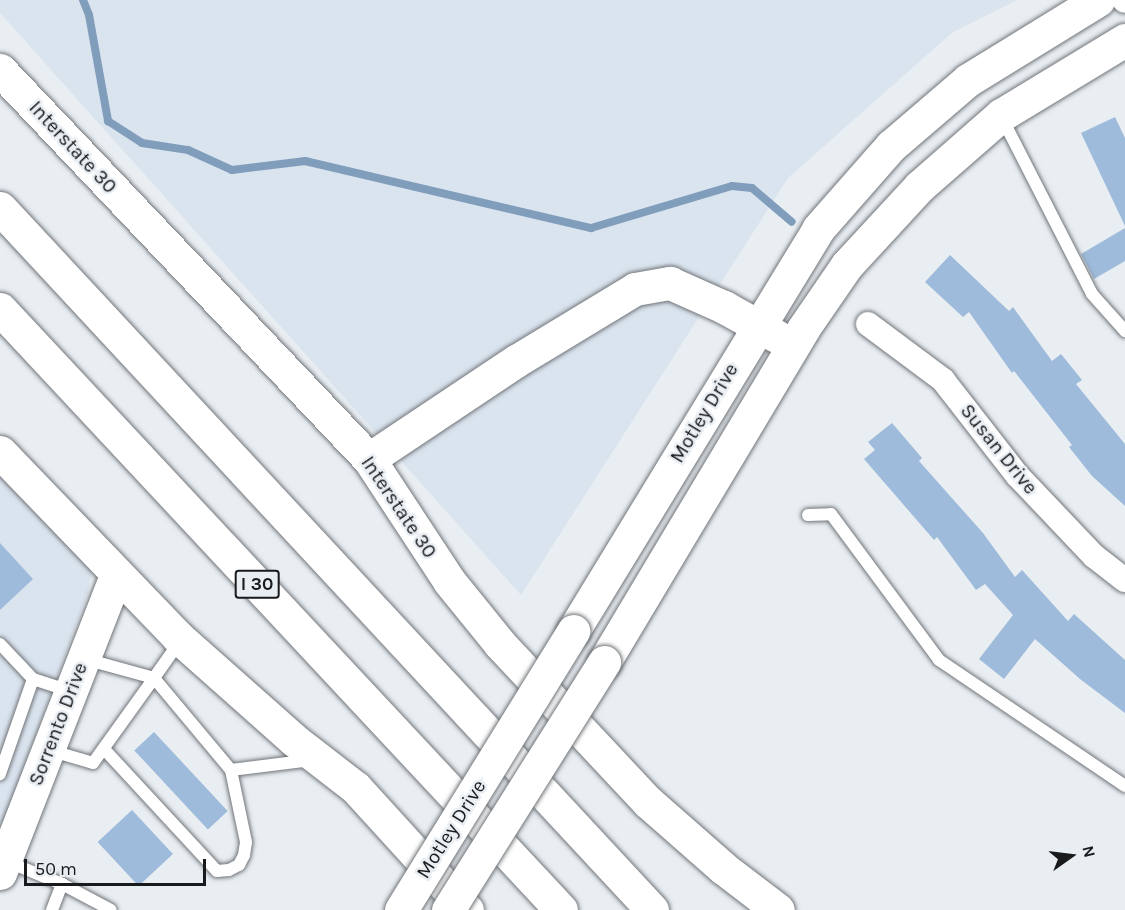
<!DOCTYPE html>
<style>
body{margin:0}
#map{position:relative;width:1125px;height:910px;overflow:hidden;background:#e9eef3;font-family:Karla,sans-serif}
div>[style]{position:absolute}
.built>*{inset:0;background:#dae4ef}
.stream>*{height:8px;margin:-4px;padding:0 4px;transform-origin:4px;border-radius:4px;background:#819dbc}
.building>*{inset:0;background:#9ebbdb;transform-origin:0 0}
.roads{filter:drop-shadow(0 0 2px #717579) drop-shadow(0 0 2px #717579)}
.lane>*{height:12px;margin:-6px;padding:0 6px;transform-origin:6px;border-radius:6px;background:#fff}
.street>*{height:24px;margin:-12px;padding:0 12px;transform-origin:12px;border-radius:12px;background:#fff}
.secondary>*{height:33px;margin:-16.5px;padding:0 16.5px;transform-origin:16.5px;border-radius:16.5px;background:#fff}
.highway>*{height:33px;margin:-16.5px;padding:0 16.5px;transform-origin:16.5px;border-radius:16.5px;background:#fff}
.bridges{filter:drop-shadow(0 0 2px #717579) drop-shadow(0 0 2px #717579)}
.secondary-bridge>*{height:33px;margin:-16.5px;padding:0 16.5px;transform-origin:16.5px;border-radius:16.5px;background:#fff}
span{translate:-50% -50%;white-space:nowrap;text-align:center;line-height:1.15;-webkit-text-stroke:5px #e9eef3;paint-order:stroke}
.shield-label span{padding:2px 4px;background:#e9eef3;border:2px solid;border-radius:4px;-webkit-text-stroke-width:0}
.shield-label{font-size:18px;color:#191a1c;font-weight:700}
.street-label{font-size:20px;color:#191a1c}
.north{position:absolute;left:1041px;top:826px;width:60px;height:60px;-webkit-text-stroke:4px #e9eef3;paint-order:stroke;rotate:76deg;font-size:16px;font-weight:700;line-height:24px;text-align:center;color:#191a1c}
.north::after{content:'';display:block;margin:auto;width:21px;height:27px;background:#191a1c;clip-path:polygon(50% 0,100% 100%,50% 72%,0 100%)}
.scale{position:absolute;left:24px;top:859px;width:182px;height:27px;box-sizing:border-box;border:3px solid #191a1c;border-top:0;padding-left:8px;font-size:18px;line-height:21px;white-space:nowrap;color:#191a1c;-webkit-text-stroke:4px #e9eef3;paint-order:stroke}
</style>
<div id="map">
<div class="built">
<i style="clip-path:polygon(0 0,1017px 0,953px 32px,788px 178px,521px 595px,0 13px)"></i>
<i style="clip-path:polygon(0 467px,88px 559px,91px 573px,88px 593px,0 831px)"></i>
</div>
<div class="stream">
<i style="left:83px;top:0;width:16px;rotate:68deg"></i>
<i style="left:89px;top:15px;width:108px;rotate:79.8deg"></i>
<i style="left:108px;top:121px;width:40px;rotate:32.9deg"></i>
<i style="left:142px;top:143px;width:47px;rotate:8.7deg"></i>
<i style="left:188px;top:150px;width:48px;rotate:24.4deg"></i>
<i style="left:232px;top:170px;width:74px;rotate:-7deg"></i>
<i style="left:305px;top:161px;width:294px;rotate:13.2deg"></i>
<i style="left:591px;top:228px;width:147px;rotate:-16.6deg"></i>
<i style="left:732px;top:186px;width:20px;rotate:6deg"></i>
<i style="left:752px;top:188px;width:52px;rotate:40.4deg"></i>
</div>
<div class="building">
<i style="clip-path:polygon(1115px 117px,1125px 138px,1125px 226px,1081px 133px)"></i>
<i style="clip-path:polygon(1125px 228px,1125px 261px,1094px 279px,1081px 254px)"></i>
<i style="clip-path:polygon(950px 255px,1009px 311px,1013px 307px,1052px 361px,1061px 354px,1082px 380px,1076px 384px,1125px 444px,1125px 506px,1092px 476px,1069px 447px,1072px 445px,1014px 371px,1012px 373px,969px 312px,963px 317px,925px 282px)"></i>
<i style="clip-path:polygon(892px 423px,922px 458px,919px 461px,983px 533px,1015px 577px,1022px 570px,1068px 621px,1074px 614px,1125px 660px,1125px 713px,1080px 679px,1035px 639px,1004px 679px,979px 659px,1013px 615px,985px 584px,976px 590px,937px 537px,934px 540px,864px 459px,875px 450px,868px 442px)"></i>
<i style="clip-path:polygon(0 543px,33px 579px,0 610px)"></i>
<i style="left:154px;top:732px;width:108px;height:27px;rotate:47deg"></i>
<i style="left:132px;top:810px;width:60px;height:47px;rotate:47deg"></i>
</div>
<div class="roads">
<div class="lane">
<i style="left:1002px;top:118px;width:198px;rotate:62.9deg"></i>
<i style="left:1092px;top:294px;width:50px;rotate:48.3deg"></i>
<i style="left:808px;top:515px;width:23px;rotate:-2deg"></i>
<i style="left:831px;top:514px;width:182px;rotate:53.5deg"></i>
<i style="left:939px;top:660px;width:225px;rotate:34.1deg"></i>
<i style="left:180px;top:641px;width:45px;rotate:125.1deg"></i>
<i style="left:154px;top:678px;width:120px;rotate:50.1deg"></i>
<i style="left:231px;top:770px;width:81px;rotate:-7.1deg"></i>
<i style="left:0;top:644px;width:48px;rotate:46.7deg"></i>
<i style="left:33px;top:679px;width:101px;rotate:109.2deg"></i>
<i style="left:33px;top:679px;width:38px;rotate:18deg"></i>
<i style="left:104px;top:749px;width:166px;rotate:47.2deg"></i>
<i style="left:217px;top:871px;width:12px;rotate:-5deg"></i>
<i style="left:229px;top:870px;width:11px;rotate:-27deg"></i>
<i style="left:239px;top:865px;width:11px;rotate:-63deg"></i>
<i style="left:244px;top:855px;width:13px;rotate:-81deg"></i>
<i style="left:246px;top:842px;width:74px;rotate:-101.8deg"></i>
<i style="left:49px;top:750px;width:46px;rotate:16.5deg"></i>
<i style="left:93px;top:763px;width:105px;rotate:-54.3deg"></i>
<i style="left:154px;top:678px;width:72px;rotate:-164.6deg"></i>
<i style="left:6px;top:861px;width:61px;rotate:22.3deg"></i>
<i style="left:62px;top:884px;width:55px;rotate:28deg"></i>
<i style="left:52px;top:910px;width:28px;rotate:-69deg"></i>
</div>
<div class="street">
<i style="left:1124px;top:0;width:1px;rotate:45deg"></i>
<i style="left:868px;top:324px;width:94px;rotate:36.7deg"></i>
<i style="left:943px;top:380px;width:120px;rotate:52.1deg"></i>
<i style="left:1017px;top:475px;width:112px;rotate:46.5deg"></i>
<i style="left:1094px;top:556px;width:39px;rotate:38deg"></i>
</div>
<div class="secondary">
<i style="left:0;top:70px;width:536px;rotate:46.51deg"></i>
<i style="left:369px;top:459px;width:146px;rotate:56.7deg"></i>
<i style="left:449px;top:581px;width:81px;rotate:51deg"></i>
<i style="left:500px;top:644px;width:216px;rotate:46.9deg"></i>
<i style="left:648px;top:802px;width:100px;rotate:41.3deg"></i>
<i style="left:723px;top:868px;width:69px;rotate:37.4deg"></i>
<i style="left:0;top:452px;width:257px;rotate:46.1deg"></i>
<i style="left:178px;top:637px;width:155px;rotate:41.6deg"></i>
<i style="left:294px;top:740px;width:78px;rotate:37.7deg"></i>
<i style="left:356px;top:788px;width:165px;rotate:47.7deg"></i>
<i style="left:369px;top:459px;width:177px;rotate:-33.7deg"></i>
<i style="left:516px;top:361px;width:139px;rotate:-31.2deg"></i>
<i style="left:635px;top:289px;width:36px;rotate:-10deg"></i>
<i style="left:670px;top:283px;width:59px;rotate:24deg"></i>
<i style="left:724px;top:307px;width:60px;rotate:29.1deg"></i>
<i style="left:573px;top:631px;width:471px;rotate:-58.6deg"></i>
<i style="left:818px;top:229px;width:111px;rotate:-48.7deg"></i>
<i style="left:891px;top:146px;width:101px;rotate:-40.6deg"></i>
<i style="left:968px;top:80px;width:153px;rotate:-31.6deg"></i>
<i style="left:604px;top:662px;width:388px;rotate:-59.1deg"></i>
<i style="left:803px;top:329px;width:78px;rotate:-55.5deg"></i>
<i style="left:847px;top:265px;width:108px;rotate:-47.3deg"></i>
<i style="left:920px;top:186px;width:108px;rotate:-41.2deg"></i>
<i style="left:1001px;top:115px;width:145px;rotate:-31.2deg"></i>
<i style="left:0;top:873px;width:320px;rotate:-68.7deg"></i>
</div>
<div class="highway">
<i style="left:0;top:208px;width:958px;rotate:47.11deg"></i>
<i style="left:0;top:309px;width:822px;rotate:46.97deg"></i>
</div>
</div>
<div class="bridges">
<div class="secondary-bridge">
<i style="left:401px;top:910px;width:328px;rotate:-58.3deg"></i>
<i style="left:448px;top:910px;width:293px;rotate:-57.8deg"></i>
</div>
</div>
<div class="shield-label">
<span style="left:257px;top:584px">I 30</span>
</div>
<div class="street-label">
<span style="left:73px;top:147px;rotate:47deg">Interstate 30</span>
<span style="left:704px;top:413px;rotate:-59deg">Motley Drive</span>
<span style="left:999px;top:449px;rotate:51deg">Susan Drive</span>
<span style="left:399px;top:507px;rotate:56deg">Interstate 30</span>
<span style="left:58px;top:724px;rotate:-69deg">Sorrento Drive</span>
<span style="left:451px;top:829px;rotate:-58deg">Motley Drive</span>
</div>
<div class="north">N</div>
<div class="scale">50 m</div>
</div>
